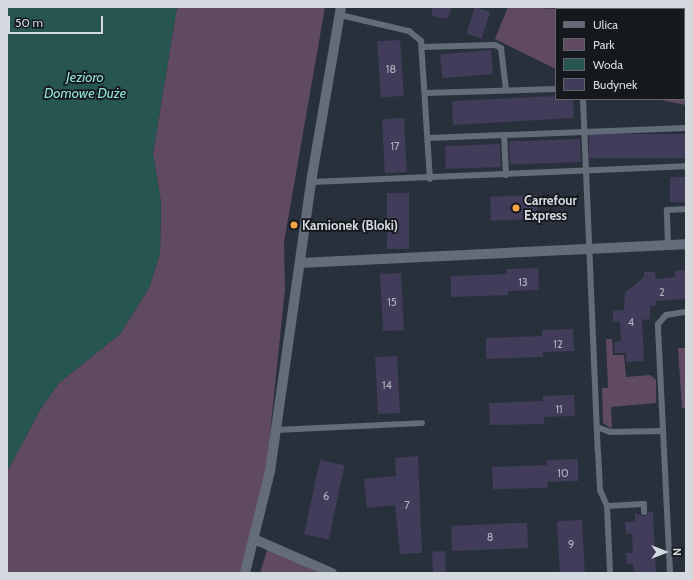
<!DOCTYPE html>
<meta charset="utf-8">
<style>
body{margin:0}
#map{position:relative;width:693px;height:580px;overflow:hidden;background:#28313b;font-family:Cabin,sans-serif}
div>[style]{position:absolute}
.built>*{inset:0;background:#2e3a4a}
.green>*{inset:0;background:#604a61}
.water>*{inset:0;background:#27554f}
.building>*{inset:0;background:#403c5a;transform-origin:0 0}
.service>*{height:6px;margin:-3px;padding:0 3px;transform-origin:3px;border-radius:3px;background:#636c78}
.minor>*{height:10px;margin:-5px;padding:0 5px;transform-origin:5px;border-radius:5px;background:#636c78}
.tertiary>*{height:10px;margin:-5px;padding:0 5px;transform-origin:5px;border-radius:5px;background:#636c78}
.dots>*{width:11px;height:11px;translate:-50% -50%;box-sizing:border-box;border:2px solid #15181d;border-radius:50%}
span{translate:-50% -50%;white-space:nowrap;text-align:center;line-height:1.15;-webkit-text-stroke:3.5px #15181d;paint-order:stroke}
.number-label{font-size:11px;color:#afb2be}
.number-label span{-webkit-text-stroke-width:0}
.poi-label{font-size:13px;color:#d4d9e0;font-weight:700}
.left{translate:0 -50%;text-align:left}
.water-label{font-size:14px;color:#90e1d6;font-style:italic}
.frame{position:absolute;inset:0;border:8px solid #d4d9e0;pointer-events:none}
.legend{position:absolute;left:555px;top:8px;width:130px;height:92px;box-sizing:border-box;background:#15181d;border:1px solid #61656b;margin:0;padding:5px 7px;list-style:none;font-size:12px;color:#d4d9e0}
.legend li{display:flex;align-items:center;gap:8px;height:20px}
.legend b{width:20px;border:1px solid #61656b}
.north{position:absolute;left:645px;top:532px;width:40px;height:40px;-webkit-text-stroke:3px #15181d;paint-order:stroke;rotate:90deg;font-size:11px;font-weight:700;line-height:16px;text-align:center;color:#d4d9e0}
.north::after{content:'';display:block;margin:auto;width:14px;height:18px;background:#d4d9e0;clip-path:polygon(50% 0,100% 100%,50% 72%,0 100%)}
.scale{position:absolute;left:8px;top:16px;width:95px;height:18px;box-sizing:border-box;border:2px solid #d4d9e0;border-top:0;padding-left:5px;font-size:12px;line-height:14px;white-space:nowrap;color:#d4d9e0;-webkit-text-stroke:3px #15181d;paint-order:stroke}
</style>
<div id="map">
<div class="built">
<i style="clip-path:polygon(560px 7px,686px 7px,686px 57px,684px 9px)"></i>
</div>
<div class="green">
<i style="clip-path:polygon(177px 7px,325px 7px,284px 242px,285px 289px,267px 463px,249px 543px,240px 573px,7px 573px,7px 472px,40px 410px,59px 383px,120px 334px,149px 288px,160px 254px,161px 202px,153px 153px)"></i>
<i style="clip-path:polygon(508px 7px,565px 9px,556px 9px,556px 69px,495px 39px)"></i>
<i style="clip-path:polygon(684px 57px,686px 105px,656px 99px,684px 99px)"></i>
<i style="clip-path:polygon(606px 339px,612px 339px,613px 355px,624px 355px,626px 377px,650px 375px,656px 380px,656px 403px,611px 407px,612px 429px,603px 423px,602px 388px,608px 388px)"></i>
<i style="clip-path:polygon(678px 348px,686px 348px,686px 408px,682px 408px)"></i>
<i style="clip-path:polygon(268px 547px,318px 573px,260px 573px)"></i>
</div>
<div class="water">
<i style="clip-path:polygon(7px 7px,177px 7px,153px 153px,161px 202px,160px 254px,149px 288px,120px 334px,59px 383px,40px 410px,7px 472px)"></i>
</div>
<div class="building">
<i style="clip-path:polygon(432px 7px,452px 7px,447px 19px,432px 16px)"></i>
<i style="left:475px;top:7px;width:16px;height:28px;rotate:18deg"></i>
<i style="left:400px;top:40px;width:56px;height:23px;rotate:86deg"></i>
<i style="left:491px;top:50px;width:24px;height:51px;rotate:85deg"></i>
<i style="clip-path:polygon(556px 96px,556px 99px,573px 99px,574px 118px,453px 125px,452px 101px)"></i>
<i style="left:404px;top:118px;width:54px;height:22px;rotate:87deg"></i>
<i style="left:686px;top:134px;width:24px;height:97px;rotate:90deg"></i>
<i style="left:580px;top:139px;width:23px;height:71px;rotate:88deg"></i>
<i style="left:500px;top:144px;width:23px;height:55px;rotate:88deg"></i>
<i style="left:686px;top:177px;width:25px;height:16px;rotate:90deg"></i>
<i style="left:387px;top:193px;width:22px;height:56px"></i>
<i style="left:537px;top:195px;width:24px;height:47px;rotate:88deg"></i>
<i style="clip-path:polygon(538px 268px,539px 290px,508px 291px,508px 295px,451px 297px,451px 276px,507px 274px,507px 269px)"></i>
<i style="clip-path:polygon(686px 270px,686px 299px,656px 301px,656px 306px,650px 306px,650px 319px,642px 320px,644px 361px,626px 362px,626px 353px,615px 353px,614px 342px,621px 341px,620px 322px,613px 322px,613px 311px,624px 310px,625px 293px,644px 277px,644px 272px,655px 272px,656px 279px,675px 277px,675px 271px)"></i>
<i style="left:401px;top:273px;width:57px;height:21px;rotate:87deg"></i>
<i style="clip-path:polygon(573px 329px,574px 351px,543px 352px,543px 357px,486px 359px,486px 338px,542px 336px,542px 330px)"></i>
<i style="left:397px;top:356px;width:57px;height:22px;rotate:87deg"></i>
<i style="clip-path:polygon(574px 395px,575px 416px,544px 417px,544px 424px,490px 425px,489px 403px,543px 401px,543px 396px)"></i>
<i style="clip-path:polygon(418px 456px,422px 553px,400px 554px,395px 505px,367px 508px,364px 479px,396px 476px,395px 458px)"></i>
<i style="clip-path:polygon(578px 459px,578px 481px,547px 482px,548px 488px,493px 489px,492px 467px,547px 465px,547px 460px)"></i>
<i style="left:320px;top:460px;width:25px;height:76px;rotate:12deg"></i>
<i style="clip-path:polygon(648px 512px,653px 512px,656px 573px,634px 573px,633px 563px,627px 564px,626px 553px,633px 553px,632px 534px,626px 534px,625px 522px,635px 522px,635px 513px,644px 516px)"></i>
<i style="left:582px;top:520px;width:53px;height:25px;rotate:87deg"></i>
<i style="clip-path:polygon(513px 523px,527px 523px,528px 548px,452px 551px,451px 526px)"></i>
<i style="left:445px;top:551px;width:22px;height:13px;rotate:87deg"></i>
</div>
<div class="service">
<i style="left:340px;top:15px;width:71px;rotate:13.1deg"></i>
<i style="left:409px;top:31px;width:16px;rotate:40deg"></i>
<i style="left:421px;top:41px;width:138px;rotate:86.3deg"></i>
<i style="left:422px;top:47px;width:73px;rotate:-1.6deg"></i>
<i style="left:495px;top:45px;width:7px;rotate:27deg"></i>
<i style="left:501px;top:48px;width:42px;rotate:83.2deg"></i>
<i style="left:425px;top:93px;width:131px;rotate:-1.7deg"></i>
<i style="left:583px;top:99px;width:352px;rotate:87.6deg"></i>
<i style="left:598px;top:451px;width:39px;rotate:87deg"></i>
<i style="left:600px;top:490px;width:17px;rotate:66deg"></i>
<i style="left:607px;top:506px;width:67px;rotate:87.4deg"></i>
<i style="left:504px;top:135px;width:40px;rotate:87.1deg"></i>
<i style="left:428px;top:138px;width:258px;rotate:-2.2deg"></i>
<i style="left:311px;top:182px;width:375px;rotate:-2.4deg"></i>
<i style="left:668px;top:245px;width:35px;rotate:-92deg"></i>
<i style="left:667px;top:210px;width:19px;rotate:-3deg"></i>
<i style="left:597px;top:427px;width:14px;rotate:21deg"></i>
<i style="left:610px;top:432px;width:53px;rotate:-1.1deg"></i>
<i style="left:276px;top:430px;width:146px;rotate:-2.7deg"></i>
<i style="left:607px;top:506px;width:37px;rotate:-3deg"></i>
<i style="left:644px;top:504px;width:8px;rotate:90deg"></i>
<i style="left:670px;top:573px;width:249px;rotate:-92.8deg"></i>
<i style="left:658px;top:324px;width:12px;rotate:-48deg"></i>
<i style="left:666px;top:315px;width:20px;rotate:-9deg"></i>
</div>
<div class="minor">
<i style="left:300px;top:263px;width:386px;rotate:-2.8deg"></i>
<i style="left:254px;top:539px;width:85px;rotate:23.6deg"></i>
</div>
<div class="tertiary">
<i style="left:245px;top:573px;width:105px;rotate:-76.2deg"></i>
<i style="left:270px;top:471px;width:292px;rotate:-81.9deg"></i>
<i style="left:311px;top:182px;width:178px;rotate:-80.3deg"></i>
</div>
<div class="dots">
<i style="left:516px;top:208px;background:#f2a541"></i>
<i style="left:294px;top:225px;background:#f2a541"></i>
</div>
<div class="number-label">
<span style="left:391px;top:69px">18</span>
<span style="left:395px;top:146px">17</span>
<span style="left:523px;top:282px">13</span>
<span style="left:662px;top:292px">2</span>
<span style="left:392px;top:302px">15</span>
<span style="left:631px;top:322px">4</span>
<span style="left:558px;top:344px">12</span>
<span style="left:387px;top:385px">14</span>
<span style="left:559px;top:409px">11</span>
<span style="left:563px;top:473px">10</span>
<span style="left:326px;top:496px">6</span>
<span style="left:407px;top:505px">7</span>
<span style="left:490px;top:537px">8</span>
<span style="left:571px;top:544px">9</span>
</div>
<div class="poi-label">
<span class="left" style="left:524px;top:208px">Carrefour<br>Express</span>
<span class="left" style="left:302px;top:225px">Kamionek (Bloki)</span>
</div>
<div class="water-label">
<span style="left:85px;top:85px">Jezioro<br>Domowe Duże</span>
</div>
<div class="frame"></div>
<ul class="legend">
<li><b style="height:5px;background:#636c78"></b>Ulica</li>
<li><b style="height:11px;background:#604a61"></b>Park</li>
<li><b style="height:11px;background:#27554f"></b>Woda</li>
<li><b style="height:11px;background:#403c5a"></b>Budynek</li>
</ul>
<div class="north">N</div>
<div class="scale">50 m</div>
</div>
